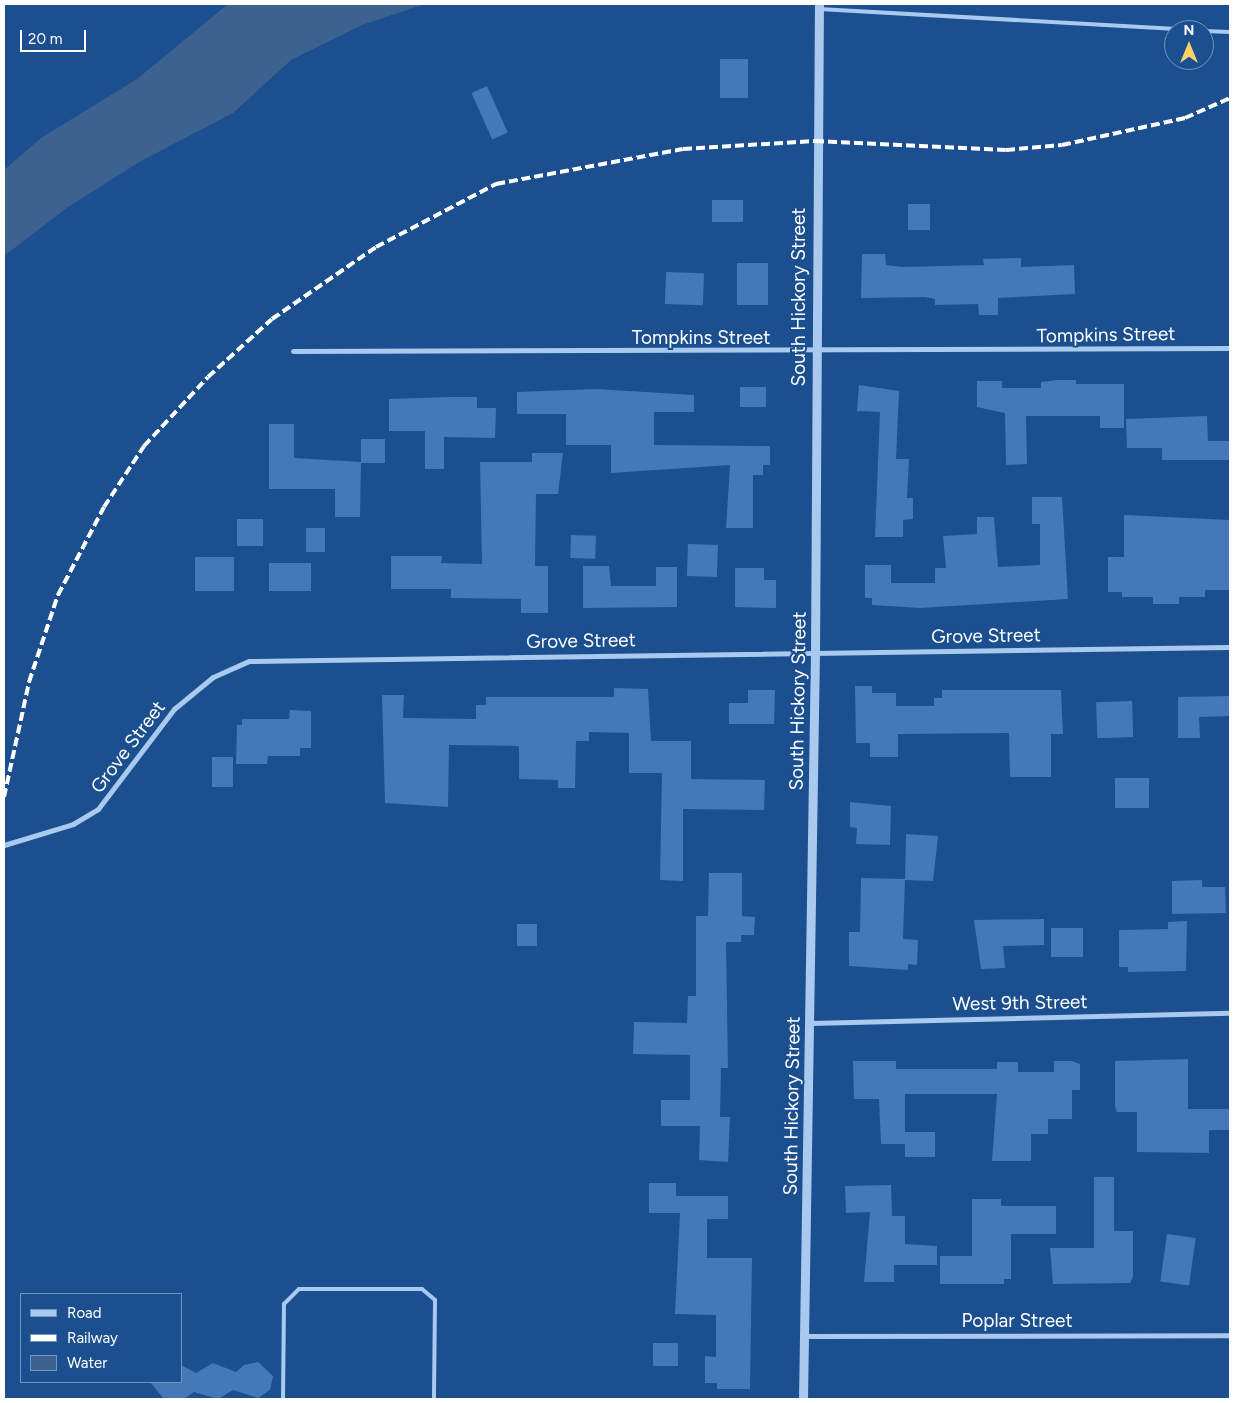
<!DOCTYPE html>
<style>
body{margin:0}
#map{position:relative;width:1234px;height:1403px;overflow:hidden;background:#1b4f8f;font-family:Figtree,sans-serif}
div>[style]{position:absolute}
.water>*{inset:0;background:#3c6290}
.building>*{inset:0;background:#4478b7;transform-origin:0 0}
.service>*{height:4px;margin:-2px;padding:0 2px;transform-origin:2px;border-radius:2px;background:#a9c9ee}
.minor>*{height:5px;margin:-2.5px;padding:0 2.5px;transform-origin:2.5px;border-radius:2.5px;background:#a9c9ee}
.tertiary>*{height:9px;margin:-4.5px;padding:0 4.5px;transform-origin:4.5px;border-radius:4.5px;background:#a9c9ee}
.rail>*{height:4px;margin-top:-2px;transform-origin:0;background:repeating-linear-gradient(90deg,#fff 0 9px,transparent 0 13px)}
span{translate:-50% -50%;white-space:nowrap;text-align:center;line-height:1.15;-webkit-text-stroke:4px #1b4f8f;paint-order:stroke}
.street-label{font-size:19px;color:#fff}
.frame{position:absolute;inset:0;border:5px solid #fff;pointer-events:none}
.legend{position:absolute;left:20px;top:1293px;width:162px;height:90px;box-sizing:border-box;background:#1b4f8f;border:1px solid #7695bc;margin:0;padding:6px 9px;list-style:none;font-size:15px;color:#fff}
.legend li{display:flex;align-items:center;gap:10px;height:25px}
.legend b{width:25px;border:1px solid #7695bc}
.north{position:absolute;left:1164px;top:20px;width:50px;height:50px;box-sizing:border-box;background:#1b4f8f;border:1px solid #7695bc;border-radius:50%;rotate:0deg;font-size:14px;font-weight:700;line-height:20px;text-align:center;color:#fff}
.north::after{content:'';display:block;margin:auto;width:18px;height:22px;background:#ffd166;clip-path:polygon(50% 0,100% 100%,50% 72%,0 100%)}
.scale{position:absolute;left:20px;top:30px;width:66px;height:22px;box-sizing:border-box;border:2px solid #fff;border-top:0;padding-left:6px;font-size:15px;line-height:18px;white-space:nowrap;color:#fff;-webkit-text-stroke:4px #1b4f8f;paint-order:stroke}
</style>
<div id="map">
<div class="water">
<i style="clip-path:polygon(228px 4px,425px 4px,362px 25px,291px 60px,233px 113px,141px 161px,68px 207px,4px 256px,4px 170px,41px 138px,137px 79px)"></i>
</div>
<div class="building">
<i style="left:720px;top:59px;width:28px;height:39px"></i>
<i style="left:487px;top:86px;width:51px;height:17px;rotate:66deg"></i>
<i style="left:712px;top:200px;width:31px;height:22px"></i>
<i style="left:908px;top:204px;width:22px;height:26px"></i>
<i style="clip-path:polygon(862px 254px,885px 254px,886px 265px,902px 267px,984px 265px,983px 259px,1021px 258px,1021px 267px,1074px 265px,1075px 294px,998px 298px,998px 315px,979px 315px,978px 304px,935px 305px,935px 299px,925px 297px,861px 298px)"></i>
<i style="left:737px;top:263px;width:31px;height:42px"></i>
<i style="left:666px;top:272px;width:38px;height:32px;rotate:2deg"></i>
<i style="clip-path:polygon(1057px 380px,1076px 380px,1076px 384px,1124px 384px,1124px 428px,1100px 428px,1100px 416px,1026px 416px,1027px 464px,1006px 465px,1005px 413px,977px 407px,977px 381px,1002px 381px,1002px 388px,1041px 388px,1041px 382px)"></i>
<i style="clip-path:polygon(859px 385px,899px 391px,896px 459px,909px 459px,907px 498px,913px 498px,913px 519px,903px 520px,903px 537px,875px 537px,880px 412px,857px 411px)"></i>
<i style="left:740px;top:387px;width:26px;height:20px"></i>
<i style="clip-path:polygon(596px 389px,694px 395px,694px 412px,654px 412px,654px 445px,770px 446px,770px 465px,763px 465px,763px 475px,753px 475px,753px 528px,726px 528px,730px 465px,611px 473px,611px 445px,566px 445px,566px 414px,517px 414px,517px 392px)"></i>
<i style="clip-path:polygon(450px 397px,477px 397px,477px 408px,496px 408px,495px 438px,444px 437px,444px 469px,425px 469px,425px 431px,389px 431px,389px 399px)"></i>
<i style="clip-path:polygon(1207px 416px,1208px 441px,1230px 441px,1230px 460px,1162px 460px,1162px 448px,1127px 448px,1126px 419px)"></i>
<i style="clip-path:polygon(269px 424px,294px 424px,294px 458px,361px 462px,360px 517px,335px 517px,335px 489px,269px 489px)"></i>
<i style="left:361px;top:439px;width:24px;height:24px"></i>
<i style="clip-path:polygon(532px 453px,563px 453px,558px 494px,536px 494px,535px 566px,548px 566px,548px 613px,521px 613px,521px 599px,451px 598px,451px 589px,391px 589px,391px 556px,442px 556px,441px 563px,482px 564px,480px 462px,532px 462px)"></i>
<i style="clip-path:polygon(1032px 497px,1062px 497px,1068px 599px,920px 608px,872px 605px,872px 598px,865px 598px,865px 565px,891px 565px,891px 583px,935px 583px,935px 568px,946px 568px,943px 536px,977px 534px,977px 517px,994px 517px,998px 567px,1040px 565px,1040px 524px,1032px 524px)"></i>
<i style="clip-path:polygon(1124px 515px,1230px 520px,1229px 590px,1205px 590px,1205px 597px,1179px 597px,1179px 604px,1153px 604px,1153px 597px,1122px 597px,1122px 592px,1108px 592px,1108px 557px,1124px 557px)"></i>
<i style="left:237px;top:519px;width:26px;height:27px"></i>
<i style="left:306px;top:528px;width:19px;height:24px"></i>
<i style="left:571px;top:535px;width:25px;height:23px;rotate:2deg"></i>
<i style="left:688px;top:544px;width:30px;height:32px;rotate:2deg"></i>
<i style="left:195px;top:557px;width:39px;height:34px"></i>
<i style="left:269px;top:563px;width:42px;height:28px"></i>
<i style="clip-path:polygon(583px 566px,609px 566px,611px 586px,656px 586px,656px 567px,677px 567px,677px 607px,583px 608px)"></i>
<i style="clip-path:polygon(735px 568px,764px 568px,764px 580px,776px 580px,776px 608px,735px 607px)"></i>
<i style="clip-path:polygon(855px 686px,872px 686px,872px 693px,896px 693px,896px 706px,934px 706px,934px 698px,942px 698px,942px 690px,1061px 690px,1063px 734px,1051px 734px,1051px 777px,1010px 777px,1009px 733px,898px 734px,898px 757px,870px 757px,870px 743px,856px 743px)"></i>
<i style="clip-path:polygon(614px 688px,648px 689px,651px 741px,691px 741px,691px 779px,765px 780px,764px 810px,683px 809px,683px 881px,660px 880px,662px 773px,629px 773px,629px 733px,589px 732px,589px 741px,576px 741px,575px 788px,558px 788px,558px 780px,519px 779px,519px 746px,449px 745px,448px 807px,385px 803px,382px 695px,404px 695px,403px 718px,476px 719px,476px 705px,486px 705px,486px 697px,614px 697px)"></i>
<i style="clip-path:polygon(748px 690px,775px 690px,774px 724px,729px 724px,729px 703px,748px 703px)"></i>
<i style="clip-path:polygon(1230px 696px,1230px 716px,1199px 717px,1200px 738px,1178px 738px,1178px 697px)"></i>
<i style="left:1132px;top:701px;width:36px;height:36px;rotate:88deg"></i>
<i style="clip-path:polygon(290px 710px,311px 711px,311px 748px,300px 748px,300px 756px,268px 756px,267px 764px,236px 764px,237px 725px,242px 725px,242px 719px,289px 719px)"></i>
<i style="left:212px;top:757px;width:21px;height:30px"></i>
<i style="left:1149px;top:778px;width:30px;height:34px;rotate:90deg"></i>
<i style="clip-path:polygon(850px 802px,891px 806px,890px 845px,856px 844px,857px 828px,850px 827px)"></i>
<i style="clip-path:polygon(906px 834px,938px 836px,933px 881px,905px 880px)"></i>
<i style="clip-path:polygon(709px 873px,742px 873px,742px 916px,755px 917px,754px 935px,741px 935px,741px 942px,726px 942px,728px 1068px,721px 1068px,720px 1117px,730px 1117px,728px 1162px,699px 1160px,700px 1126px,661px 1126px,661px 1100px,690px 1100px,690px 1055px,633px 1054px,634px 1022px,687px 1023px,688px 996px,696px 996px,696px 916px,708px 916px)"></i>
<i style="clip-path:polygon(861px 878px,905px 879px,903px 939px,918px 940px,917px 965px,908px 964px,908px 970px,849px 966px,849px 932px,860px 932px)"></i>
<i style="clip-path:polygon(1202px 880px,1202px 887px,1225px 887px,1226px 913px,1172px 914px,1172px 881px)"></i>
<i style="clip-path:polygon(1044px 919px,1044px 945px,1003px 946px,1005px 968px,981px 969px,974px 920px)"></i>
<i style="clip-path:polygon(1187px 921px,1186px 971px,1128px 972px,1128px 967px,1119px 967px,1119px 930px,1168px 929px,1168px 922px)"></i>
<i style="left:517px;top:924px;width:20px;height:22px"></i>
<i style="left:1083px;top:928px;width:29px;height:32px;rotate:90deg"></i>
<i style="clip-path:polygon(1188px 1059px,1188px 1109px,1230px 1109px,1230px 1130px,1209px 1130px,1209px 1153px,1137px 1152px,1137px 1112px,1117px 1112px,1115px 1106px,1115px 1061px)"></i>
<i style="clip-path:polygon(853px 1061px,896px 1061px,896px 1069px,997px 1069px,997px 1062px,1018px 1062px,1018px 1072px,1054px 1072px,1054px 1061px,1072px 1061px,1080px 1064px,1080px 1090px,1072px 1090px,1072px 1119px,1048px 1119px,1048px 1134px,1031px 1134px,1031px 1161px,992px 1161px,997px 1094px,905px 1094px,905px 1132px,935px 1132px,935px 1157px,905px 1157px,905px 1144px,881px 1144px,879px 1099px,854px 1099px)"></i>
<i style="clip-path:polygon(1094px 1177px,1114px 1177px,1114px 1231px,1133px 1231px,1133px 1277px,1130px 1283px,1053px 1284px,1050px 1248px,1094px 1248px)"></i>
<i style="clip-path:polygon(649px 1183px,676px 1183px,676px 1196px,728px 1196px,728px 1219px,707px 1219px,707px 1258px,752px 1258px,750px 1389px,717px 1389px,717px 1383px,705px 1383px,705px 1356px,716px 1357px,716px 1315px,675px 1314px,680px 1213px,649px 1213px)"></i>
<i style="clip-path:polygon(891px 1185px,892px 1216px,905px 1216px,905px 1244px,937px 1246px,937px 1265px,894px 1265px,894px 1282px,864px 1282px,870px 1212px,846px 1213px,845px 1186px)"></i>
<i style="clip-path:polygon(972px 1199px,1001px 1199px,1001px 1206px,1056px 1206px,1056px 1234px,1011px 1234px,1011px 1279px,1004px 1279px,1004px 1284px,940px 1284px,940px 1256px,972px 1256px)"></i>
<i style="left:1167px;top:1234px;width:29px;height:48px;rotate:8deg"></i>
<i style="left:653px;top:1343px;width:25px;height:23px"></i>
<i style="clip-path:polygon(258px 1362px,273px 1376px,270px 1390px,258px 1398px,233px 1390px,218px 1399px,194px 1392px,184px 1399px,164px 1399px,150px 1382px,181px 1382px,181px 1365px,196px 1373px,213px 1363px,236px 1372px,244px 1365px)"></i>
</div>
<div class="service">
<i style="left:819px;top:9px;width:376px;rotate:3.2deg"></i>
<i style="left:1204px;top:31px;width:26px;rotate:2deg"></i>
<i style="left:283px;top:1399px;width:95px;rotate:-89.4deg"></i>
<i style="left:284px;top:1304px;width:21px;rotate:-45deg"></i>
<i style="left:299px;top:1289px;width:123px"></i>
<i style="left:422px;top:1289px;width:17px;rotate:40deg"></i>
<i style="left:435px;top:1300px;width:99px;rotate:90.6deg"></i>
</div>
<div class="minor">
<i style="left:293px;top:351px;width:937px;rotate:-0.18deg"></i>
<i style="left:4px;top:845px;width:72px;rotate:-16.9deg"></i>
<i style="left:73px;top:824px;width:29px;rotate:-31deg"></i>
<i style="left:98px;top:809px;width:126px;rotate:-52.8deg"></i>
<i style="left:174px;top:709px;width:50px;rotate:-39.4deg"></i>
<i style="left:213px;top:677px;width:39px;rotate:-24deg"></i>
<i style="left:249px;top:661px;width:981px;rotate:-0.82deg"></i>
<i style="left:810px;top:1023px;width:420px;rotate:-1.4deg"></i>
<i style="left:804px;top:1336px;width:426px;rotate:-0.1deg"></i>
</div>
<div class="tertiary">
<i style="left:803px;top:1399px;width:746px;rotate:-89.08deg"></i>
<i style="left:815px;top:653px;width:649px;rotate:-89.65deg"></i>
</div>
<div class="rail">
<i style="left:4px;top:797px;width:118px;rotate:-77.7deg"></i>
<i style="left:29px;top:682px;width:92px;rotate:-71.6deg"></i>
<i style="left:58px;top:595px;width:99px;rotate:-62.4deg"></i>
<i style="left:104px;top:507px;width:73px;rotate:-56.7deg"></i>
<i style="left:144px;top:446px;width:94px;rotate:-47.2deg"></i>
<i style="left:208px;top:377px;width:86px;rotate:-42.2deg"></i>
<i style="left:272px;top:319px;width:126px;rotate:-34.7deg"></i>
<i style="left:376px;top:247px;width:136px;rotate:-27.7deg"></i>
<i style="left:496px;top:184px;width:190px;rotate:-10.6deg"></i>
<i style="left:683px;top:149px;width:132px;rotate:-3.5deg"></i>
<i style="left:815px;top:141px;width:191px;rotate:2.7deg"></i>
<i style="left:1006px;top:150px;width:56px;rotate:-5.1deg"></i>
<i style="left:1062px;top:145px;width:126px;rotate:-12.4deg"></i>
<i style="left:1185px;top:118px;width:49px;rotate:-24deg"></i>
</div>
<div class="street-label">
<span style="left:799px;top:297px;rotate:-90deg">South Hickory Street</span>
<span style="left:1106px;top:335px;rotate:-1deg">Tompkins Street</span>
<span style="left:701px;top:338px">Tompkins Street</span>
<span style="left:986px;top:636px;rotate:-1deg">Grove Street</span>
<span style="left:581px;top:641px;rotate:-1deg">Grove Street</span>
<span style="left:798px;top:701px;rotate:-89deg">South Hickory Street</span>
<span style="left:128px;top:747px;rotate:-53deg">Grove Street</span>
<span style="left:1020px;top:1003px;rotate:-1deg">West 9th Street</span>
<span style="left:792px;top:1106px;rotate:-89deg">South Hickory Street</span>
<span style="left:1017px;top:1321px">Poplar Street</span>
</div>
<div class="frame"></div>
<ul class="legend">
<li><b style="height:6px;background:#a9c9ee"></b>Road</li>
<li><b style="height:6px;background:#fff"></b>Railway</li>
<li><b style="height:14px;background:#3c6290"></b>Water</li>
</ul>
<div class="north">N</div>
<div class="scale">20 m</div>
</div>
